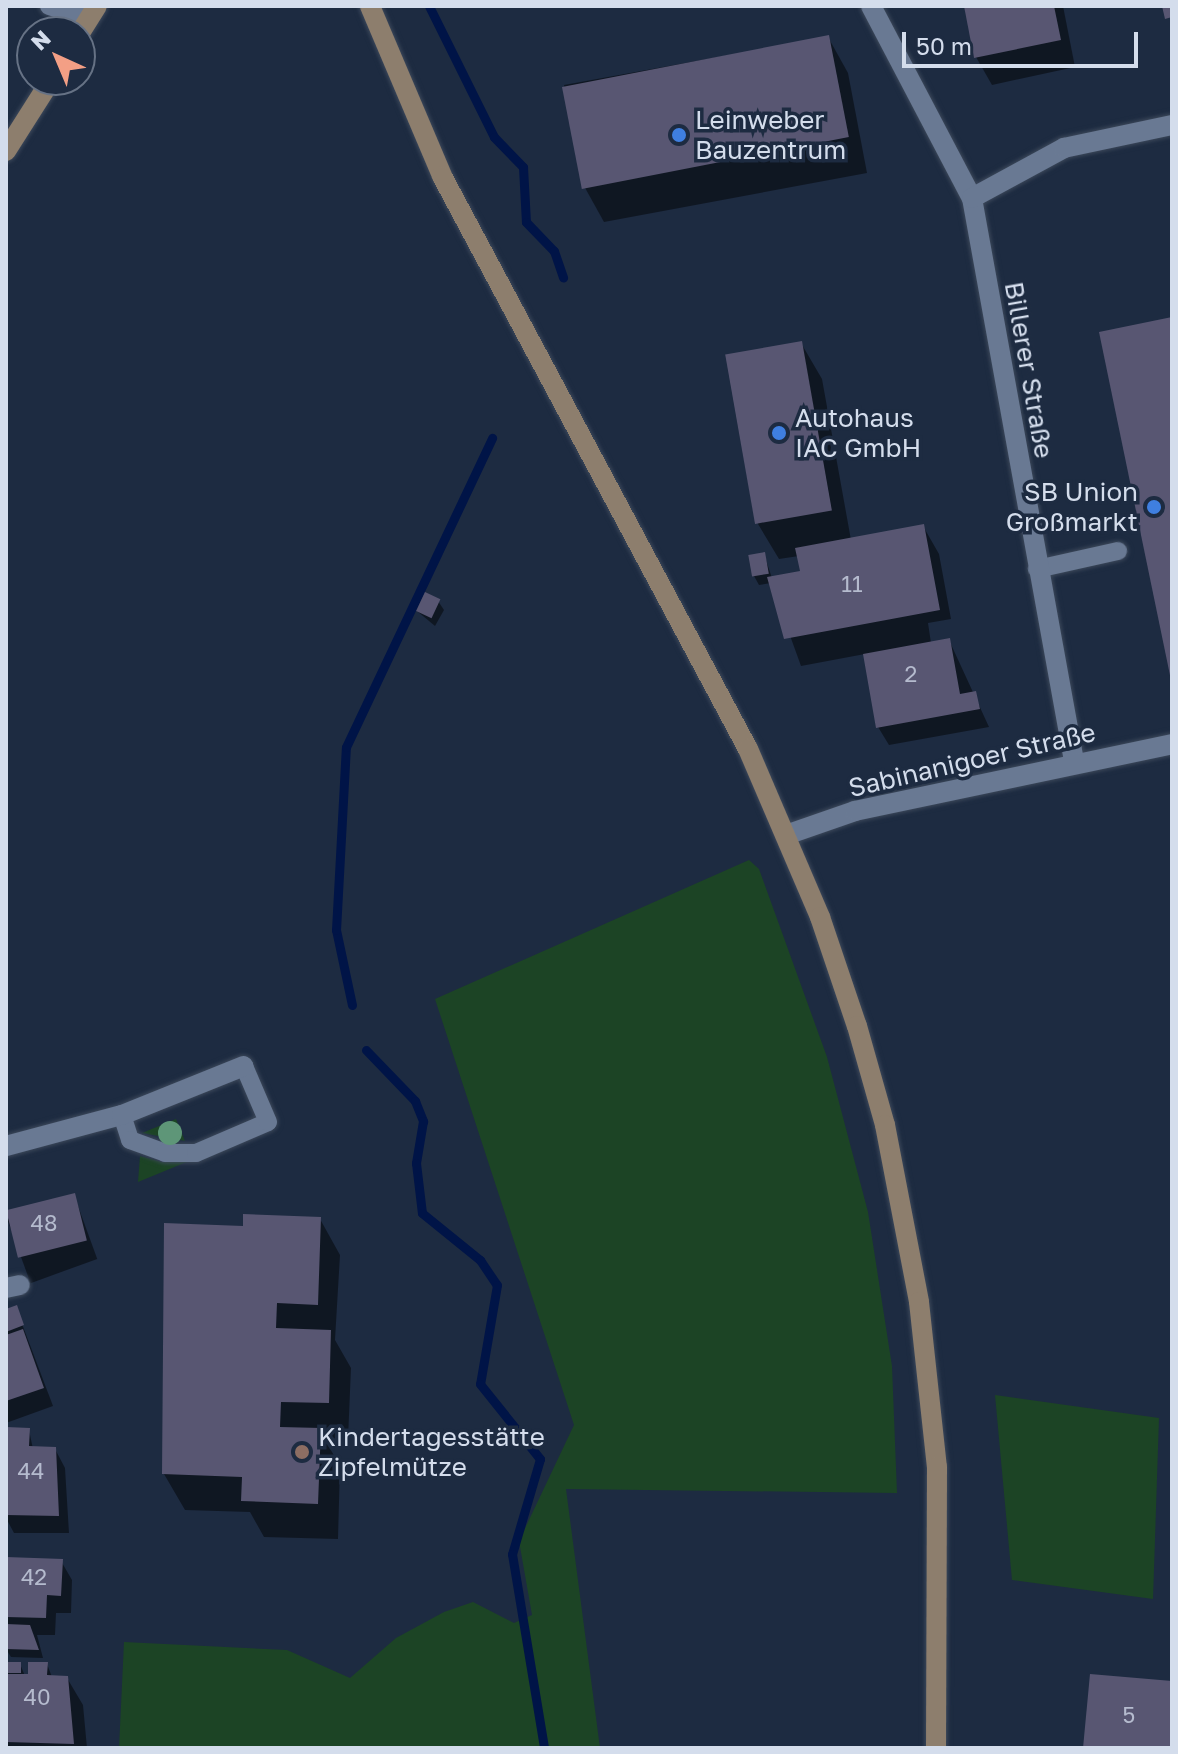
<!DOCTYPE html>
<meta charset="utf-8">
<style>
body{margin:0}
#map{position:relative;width:1178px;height:1754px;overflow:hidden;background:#1d2b41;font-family:"Golos Text",sans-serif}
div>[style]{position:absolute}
.green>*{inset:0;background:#1c4425}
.shadow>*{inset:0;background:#0007;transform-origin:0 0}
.stream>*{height:9px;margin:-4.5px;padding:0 4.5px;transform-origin:4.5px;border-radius:4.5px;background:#001447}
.building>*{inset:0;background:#585672;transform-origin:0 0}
.roads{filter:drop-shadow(0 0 2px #3c485a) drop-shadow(0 0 2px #3c485a)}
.lane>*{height:18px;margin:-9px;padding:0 9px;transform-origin:9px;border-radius:9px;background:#697993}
.street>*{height:20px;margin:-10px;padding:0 10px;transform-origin:10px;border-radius:10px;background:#697993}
.secondary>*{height:20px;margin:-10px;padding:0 10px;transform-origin:10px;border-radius:10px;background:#8d7e6d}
.trees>*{width:24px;height:24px;margin:-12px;border-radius:50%;background:#5e9678}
.dots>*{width:22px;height:22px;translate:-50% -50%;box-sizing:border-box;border:4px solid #1d2b41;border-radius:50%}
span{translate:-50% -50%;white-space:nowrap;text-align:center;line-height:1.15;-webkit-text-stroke:7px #1d2b41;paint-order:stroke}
.number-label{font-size:22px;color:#b5bbce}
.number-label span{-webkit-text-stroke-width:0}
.poi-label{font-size:26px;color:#d4ddec}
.left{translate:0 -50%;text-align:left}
.right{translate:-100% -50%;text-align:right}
.street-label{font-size:26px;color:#d4ddec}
.frame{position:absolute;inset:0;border:8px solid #d4ddec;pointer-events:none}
.north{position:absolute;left:16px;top:16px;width:80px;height:80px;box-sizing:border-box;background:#1d2b41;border:2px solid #667285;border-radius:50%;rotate:316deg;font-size:22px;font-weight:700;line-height:32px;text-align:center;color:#d4ddec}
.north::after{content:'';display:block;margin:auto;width:28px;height:36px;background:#f39f85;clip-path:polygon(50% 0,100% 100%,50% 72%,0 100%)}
.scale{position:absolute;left:902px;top:32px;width:236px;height:36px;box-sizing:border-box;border:4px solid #d4ddec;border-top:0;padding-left:10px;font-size:24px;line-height:28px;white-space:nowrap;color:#d4ddec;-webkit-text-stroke:6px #1d2b41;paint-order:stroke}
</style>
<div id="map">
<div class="green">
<i style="clip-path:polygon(749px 860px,759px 869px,827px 1057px,868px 1212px,892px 1366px,897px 1493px,566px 1489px,600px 1748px,119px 1748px,124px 1642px,287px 1650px,350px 1678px,396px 1638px,444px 1612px,473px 1602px,514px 1623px,532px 1615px,519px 1541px,574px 1425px,435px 999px)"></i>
<i style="clip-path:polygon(176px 1119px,185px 1141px,142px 1133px)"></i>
<i style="clip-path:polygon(140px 1156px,162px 1162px,189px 1161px,138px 1182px)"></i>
<i style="clip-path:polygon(995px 1395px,1159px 1418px,1153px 1599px,1012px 1580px)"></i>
</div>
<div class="shadow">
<i style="clip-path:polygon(966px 6px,1063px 6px,1075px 67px,992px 85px,976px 57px)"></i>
<i style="clip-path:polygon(828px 37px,848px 73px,867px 173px,604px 222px,584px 186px,564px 85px)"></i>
<i style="clip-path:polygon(801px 343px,822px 379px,851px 540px,923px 526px,939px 554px,951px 619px,928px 623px,931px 643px,949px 640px,989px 727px,889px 745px,878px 727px,865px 654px,801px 666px,771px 583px,759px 585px,754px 576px,764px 554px,772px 578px,802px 572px,799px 556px,779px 559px,758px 524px)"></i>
<i style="clip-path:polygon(438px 601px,444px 610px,435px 626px,417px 611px)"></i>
<i style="left:74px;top:1195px;width:68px;height:71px;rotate:70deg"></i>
<i style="clip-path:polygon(320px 1219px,340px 1255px,335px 1340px,351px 1368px,348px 1439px,324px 1438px,340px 1466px,338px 1539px,264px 1537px,250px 1512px,185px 1510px,164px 1474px,245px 1228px)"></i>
<i style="clip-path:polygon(16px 1308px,53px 1406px,6px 1423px,6px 1311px)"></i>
<i style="clip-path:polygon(6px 1429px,29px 1430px,33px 1449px,55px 1449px,65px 1468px,69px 1533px,14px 1533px,6px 1518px)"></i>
<i style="clip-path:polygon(6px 1559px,61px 1561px,72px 1580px,71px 1613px,56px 1613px,55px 1635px,37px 1635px,43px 1658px,11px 1657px,6px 1649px)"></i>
<i style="clip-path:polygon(6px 1664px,20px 1664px,25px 1676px,47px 1664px,52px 1677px,67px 1678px,83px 1705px,87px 1748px,6px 1748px)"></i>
</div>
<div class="stream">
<i style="left:429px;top:6px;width:146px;rotate:63.6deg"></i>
<i style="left:494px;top:137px;width:42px;rotate:46deg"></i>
<i style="left:523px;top:167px;width:55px;rotate:86.9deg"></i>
<i style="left:526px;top:222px;width:40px;rotate:46deg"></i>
<i style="left:554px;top:251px;width:28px;rotate:71deg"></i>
<i style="left:352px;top:1005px;width:77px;rotate:-102deg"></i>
<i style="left:336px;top:930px;width:183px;rotate:-86.9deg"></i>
<i style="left:346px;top:747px;width:342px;rotate:-64.7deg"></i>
<i style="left:366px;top:1050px;width:71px;rotate:46.1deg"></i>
<i style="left:415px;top:1101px;width:22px;rotate:68deg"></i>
<i style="left:423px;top:1121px;width:43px;rotate:99.5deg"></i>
<i style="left:416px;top:1163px;width:50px;rotate:83.2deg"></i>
<i style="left:422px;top:1213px;width:75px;rotate:39deg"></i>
<i style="left:480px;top:1260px;width:30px;rotate:56deg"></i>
<i style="left:497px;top:1285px;width:100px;rotate:99.7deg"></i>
<i style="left:480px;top:1384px;width:96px;rotate:51.3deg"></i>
<i style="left:540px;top:1459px;width:99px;rotate:106.4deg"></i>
<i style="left:512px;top:1554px;width:197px;rotate:80.6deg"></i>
</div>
<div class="building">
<i style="clip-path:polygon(964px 6px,1054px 6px,1061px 40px,974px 58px)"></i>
<i style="clip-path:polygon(1162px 6px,1172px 6px,1172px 17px,1165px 19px)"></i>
<i style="left:829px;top:35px;width:104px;height:272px;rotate:79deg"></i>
<i style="clip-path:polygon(1172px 317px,1172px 680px,1171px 680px,1099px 332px)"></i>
<i style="left:802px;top:341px;width:172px;height:78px;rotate:80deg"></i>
<i style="clip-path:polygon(924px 524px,940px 610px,784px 639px,767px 577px,800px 571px,795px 548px)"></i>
<i style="left:765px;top:552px;width:22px;height:17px;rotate:80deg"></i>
<i style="left:425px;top:592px;width:17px;height:21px;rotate:25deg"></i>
<i style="clip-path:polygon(950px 638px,960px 694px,976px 691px,980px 709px,876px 728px,863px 654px)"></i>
<i style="left:75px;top:1193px;width:49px;height:71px;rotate:76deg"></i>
<i style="clip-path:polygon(243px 1214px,321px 1217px,318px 1305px,277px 1303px,276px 1328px,331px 1330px,329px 1403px,281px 1402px,280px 1427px,321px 1428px,318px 1504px,241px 1501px,242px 1477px,162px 1474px,164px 1223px,243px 1226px)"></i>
<i style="clip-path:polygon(17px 1305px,24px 1325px,6px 1332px,6px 1309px)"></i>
<i style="clip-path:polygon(23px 1329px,44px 1388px,6px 1401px,6px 1335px)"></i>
<i style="clip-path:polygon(6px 1427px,30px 1428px,29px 1446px,56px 1447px,59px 1516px,6px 1515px)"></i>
<i style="clip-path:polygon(6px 1557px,63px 1559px,61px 1596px,47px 1595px,46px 1618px,6px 1617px)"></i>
<i style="clip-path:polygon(6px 1624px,30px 1625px,39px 1650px,6px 1649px)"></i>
<i style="left:6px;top:1662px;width:15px;height:11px"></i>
<i style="clip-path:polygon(28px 1662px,48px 1662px,47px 1675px,68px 1676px,74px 1744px,6px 1742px,6px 1674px,28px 1674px)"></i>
<i style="clip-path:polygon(1090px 1674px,1172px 1681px,1172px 1748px,1083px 1748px)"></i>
</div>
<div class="roads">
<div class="lane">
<i style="left:49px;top:6px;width:42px;rotate:18deg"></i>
<i style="left:1037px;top:569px;width:83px;rotate:-12.5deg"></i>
<i style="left:122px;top:1115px;width:26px;rotate:72deg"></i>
<i style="left:130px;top:1140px;width:37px;rotate:20deg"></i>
<i style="left:165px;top:1153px;width:31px"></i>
<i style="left:196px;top:1153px;width:78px;rotate:-23.3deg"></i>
<i style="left:268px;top:1122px;width:61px;rotate:-113.2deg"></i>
</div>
<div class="street">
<i style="left:871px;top:6px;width:217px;rotate:62.3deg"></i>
<i style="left:1074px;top:761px;width:572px;rotate:-100.27deg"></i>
<i style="left:972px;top:198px;width:105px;rotate:-28.5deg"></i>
<i style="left:1064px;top:148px;width:110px;rotate:-12deg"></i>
<i style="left:786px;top:835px;width:73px;rotate:-19.2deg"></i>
<i style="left:855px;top:811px;width:324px;rotate:-11.9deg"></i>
<i style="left:6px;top:1146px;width:120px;rotate:-15deg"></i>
<i style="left:122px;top:1115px;width:131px;rotate:-21.9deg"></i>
<i style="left:6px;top:1288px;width:14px;rotate:-12deg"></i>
</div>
<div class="secondary">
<i style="left:370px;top:6px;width:185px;rotate:67deg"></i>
<i style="left:442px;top:176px;width:650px;rotate:61.9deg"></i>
<i style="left:748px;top:749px;width:183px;rotate:66.8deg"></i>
<i style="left:820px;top:917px;width:115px;rotate:71.3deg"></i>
<i style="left:857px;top:1026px;width:103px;rotate:74.2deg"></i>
<i style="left:885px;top:1125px;width:180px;rotate:79.1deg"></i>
<i style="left:919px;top:1302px;width:166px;rotate:83.8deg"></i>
<i style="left:937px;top:1467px;width:281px;rotate:90.2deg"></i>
<i style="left:80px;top:33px;width:32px;rotate:-58deg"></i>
<i style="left:6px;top:151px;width:84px;rotate:-57.6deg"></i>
</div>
</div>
<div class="trees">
<i style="left:170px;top:1133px"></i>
</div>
<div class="dots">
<i style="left:679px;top:135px;background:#3f7fe0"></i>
<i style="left:779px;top:433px;background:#3f7fe0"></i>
<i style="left:1154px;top:507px;background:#3f7fe0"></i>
<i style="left:302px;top:1452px;background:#8d6e63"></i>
</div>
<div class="number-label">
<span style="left:852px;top:584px">11</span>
<span style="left:911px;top:674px">2</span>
<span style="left:44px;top:1223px">48</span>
<span style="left:31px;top:1471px">44</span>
<span style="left:34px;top:1577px">42</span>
<span style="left:37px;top:1697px">40</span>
<span style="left:1129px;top:1715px">5</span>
</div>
<div class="poi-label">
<span class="left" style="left:695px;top:135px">Leinweber<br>Bauzentrum</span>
<span class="left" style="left:795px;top:433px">Autohaus<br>IAC GmbH</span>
<span class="right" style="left:1138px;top:507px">SB Union<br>Großmarkt</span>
<span class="left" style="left:318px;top:1452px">Kindertagesstätte<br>Zipfelmütze</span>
</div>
<div class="street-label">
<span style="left:1029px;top:370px;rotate:80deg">Billerer Straße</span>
<span style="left:972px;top:760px;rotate:-13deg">Sabinanigoer Straße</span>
</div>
<div class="frame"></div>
<div class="north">N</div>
<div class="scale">50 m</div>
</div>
